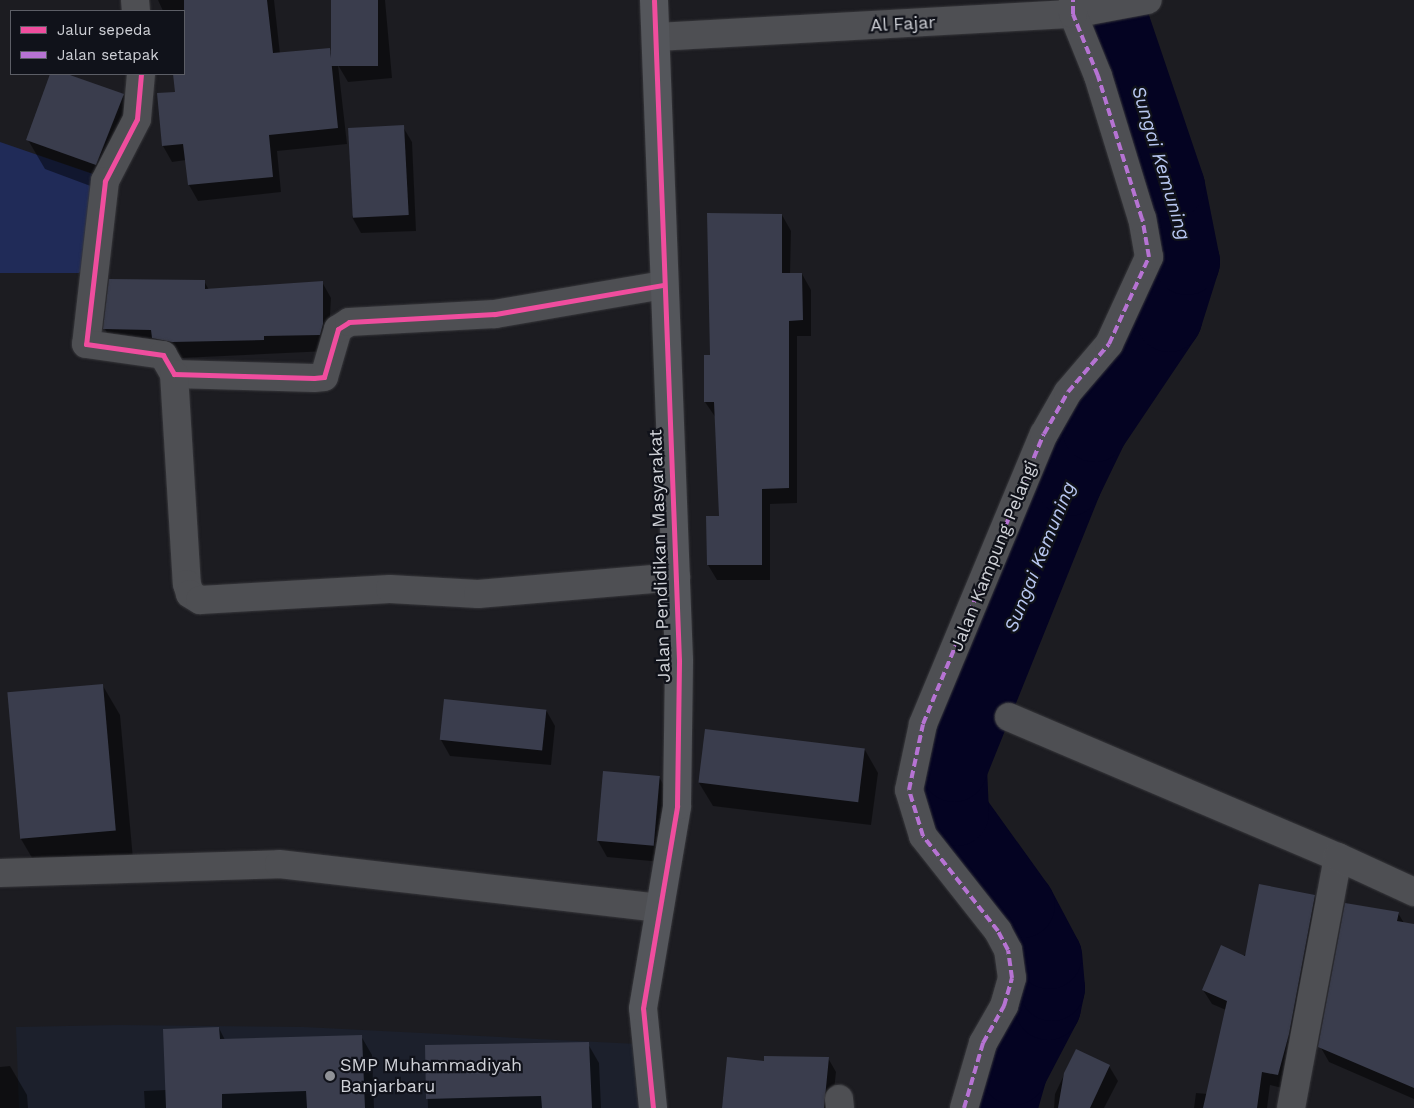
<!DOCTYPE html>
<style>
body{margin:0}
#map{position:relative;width:1414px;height:1108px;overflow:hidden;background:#1c1c21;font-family:"Work Sans",sans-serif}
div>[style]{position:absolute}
.built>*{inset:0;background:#1c202c}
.green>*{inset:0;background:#202b58}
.shadow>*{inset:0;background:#0007}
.river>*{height:66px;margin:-33px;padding:0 33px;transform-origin:33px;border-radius:33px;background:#040322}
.building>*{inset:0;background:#3a3d4d;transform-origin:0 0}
.roads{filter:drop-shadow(0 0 1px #37373b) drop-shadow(0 0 1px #37373b)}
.street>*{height:28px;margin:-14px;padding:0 14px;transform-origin:14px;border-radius:14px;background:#4e4f53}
.secondary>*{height:28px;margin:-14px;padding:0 14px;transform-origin:14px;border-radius:14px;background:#54565b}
.quiet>*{height:4px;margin-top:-2px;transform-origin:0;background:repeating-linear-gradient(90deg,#b673d3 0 8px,transparent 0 12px)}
.cycleway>*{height:5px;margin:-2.5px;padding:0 2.5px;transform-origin:2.5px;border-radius:2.5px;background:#ef4d9e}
.dots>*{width:14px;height:14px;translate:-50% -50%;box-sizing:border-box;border:2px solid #10121a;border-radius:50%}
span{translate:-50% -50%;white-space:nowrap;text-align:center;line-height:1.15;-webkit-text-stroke:4.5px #10121a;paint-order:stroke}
.street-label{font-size:18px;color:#cfd1d7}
.poi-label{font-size:18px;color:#cfd1d7}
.left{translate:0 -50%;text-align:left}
.water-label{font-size:19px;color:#b9c8f2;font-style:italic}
.legend{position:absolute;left:10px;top:10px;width:175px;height:65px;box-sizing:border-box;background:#10121a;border:1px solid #5c5e66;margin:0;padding:6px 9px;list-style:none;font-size:15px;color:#cfd1d7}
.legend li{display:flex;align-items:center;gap:10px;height:25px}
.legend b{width:25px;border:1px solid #5c5e66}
</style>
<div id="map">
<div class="built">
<i style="clip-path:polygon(119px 1025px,304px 1027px,638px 1044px,644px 1108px,19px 1108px,16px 1027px)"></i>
</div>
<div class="green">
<i style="clip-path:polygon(0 142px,96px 175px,86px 266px,79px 273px,0 273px)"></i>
</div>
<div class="shadow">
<i style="clip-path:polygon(158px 0,274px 0,280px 54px,329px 50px,339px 66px,332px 0,385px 0,392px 78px,348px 82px,338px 65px,347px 144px,277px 151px,281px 192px,198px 201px,189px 185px,186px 160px,172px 162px,163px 146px,158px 95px,176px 93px,174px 74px,184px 74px,184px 11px,163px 11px)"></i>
<i style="clip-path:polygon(51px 74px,123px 95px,140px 124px,112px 194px,45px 169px,28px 140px)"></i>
<i style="clip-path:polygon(403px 127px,412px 142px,416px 231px,361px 233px,352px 217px)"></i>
<i style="clip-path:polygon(782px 215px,791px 231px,790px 275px,802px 274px,811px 290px,811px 336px,797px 336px,797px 503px,770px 504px,770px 580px,717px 580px,708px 565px,720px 518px,716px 418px,705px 402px,711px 356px)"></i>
<i style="clip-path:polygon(110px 280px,204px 281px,209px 290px,322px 282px,331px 298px,328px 351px,182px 358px,114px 345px,105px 329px)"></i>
<i style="clip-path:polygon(103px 686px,120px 715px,133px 859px,38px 868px,21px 839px)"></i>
<i style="clip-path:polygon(546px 710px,555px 726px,551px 765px,450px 756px,441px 740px)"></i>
<i style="clip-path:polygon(865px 750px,878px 773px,871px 825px,713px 806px,699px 783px)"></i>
<i style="clip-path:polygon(659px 777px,668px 793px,662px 862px,607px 857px,598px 841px)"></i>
<i style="clip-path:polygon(1314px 896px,1322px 911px,1286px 1089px,1270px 1085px,1267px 1108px,1194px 1108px,1196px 1093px,1208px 1094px,1226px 1010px,1212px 1004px,1203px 990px)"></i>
<i style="clip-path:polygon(1398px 913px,1404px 923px,1414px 925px,1414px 1099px,1329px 1062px,1320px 1046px)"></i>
<i style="clip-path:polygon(219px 1028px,225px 1040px,361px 1036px,372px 1055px,374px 1108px,145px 1108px,144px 1091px,166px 1090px)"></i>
<i style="clip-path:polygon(588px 1044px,599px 1063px,601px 1108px,428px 1108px,426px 1047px)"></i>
<i style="clip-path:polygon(1076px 1050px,1109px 1066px,1118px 1081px,1104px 1108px,1054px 1108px,1055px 1094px)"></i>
<i style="clip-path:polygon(828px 1058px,836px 1072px,832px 1108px,722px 1108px,728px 1059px,765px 1062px)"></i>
<i style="clip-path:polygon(10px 1066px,27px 1095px,28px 1108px,0 1108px,0 1067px)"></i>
</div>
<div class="river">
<i style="left:1004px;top:1108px;width:37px;rotate:-74deg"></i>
<i style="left:1014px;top:1072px;width:73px;rotate:-62.4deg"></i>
<i style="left:1048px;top:1007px;width:19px;rotate:-78deg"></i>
<i style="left:1052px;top:988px;width:32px;rotate:-95deg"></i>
<i style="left:1049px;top:956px;width:58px;rotate:-117.9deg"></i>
<i style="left:1022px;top:905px;width:113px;rotate:-125.7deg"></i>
<i style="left:956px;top:813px;width:44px;rotate:-92.6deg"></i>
<i style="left:954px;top:769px;width:308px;rotate:-68.1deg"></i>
<i style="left:1069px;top:483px;width:60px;rotate:-64.3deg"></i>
<i style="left:1095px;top:429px;width:133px;rotate:-56.1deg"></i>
<i style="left:1169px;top:319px;width:60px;rotate:-72.5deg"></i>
<i style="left:1187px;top:262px;width:77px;rotate:-101.2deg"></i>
<i style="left:1172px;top:186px;width:196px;rotate:-108.7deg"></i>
</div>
<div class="building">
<i style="clip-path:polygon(184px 0,267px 0,273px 53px,330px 48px,338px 128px,269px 135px,273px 177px,188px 185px,183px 144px,162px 146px,157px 93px,175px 92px,173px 74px,184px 74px)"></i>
<i style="left:331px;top:0;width:47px;height:66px"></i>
<i style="clip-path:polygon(50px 74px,67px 74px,124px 94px,96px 165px,26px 140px)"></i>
<i style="left:404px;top:125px;width:90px;height:56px;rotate:87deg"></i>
<i style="clip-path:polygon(707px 213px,782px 214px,782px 273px,802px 273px,803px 320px,789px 321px,789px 488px,762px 489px,762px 565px,707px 565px,706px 516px,719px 516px,714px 402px,704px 402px,704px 355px,710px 355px)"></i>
<i style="clip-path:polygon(109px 279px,205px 280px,205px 289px,323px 281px,323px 324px,320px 335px,264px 336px,264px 340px,172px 342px,152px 338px,151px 330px,103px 329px)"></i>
<i style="left:103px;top:684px;width:147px;height:96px;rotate:85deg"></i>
<i style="left:444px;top:699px;width:103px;height:41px;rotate:6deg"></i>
<i style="left:705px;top:729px;width:161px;height:54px;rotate:7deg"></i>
<i style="left:603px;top:771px;width:57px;height:70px;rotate:5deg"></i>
<i style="clip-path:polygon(1259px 884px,1315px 895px,1289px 1034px,1278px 1075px,1262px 1072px,1257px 1108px,1203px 1108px,1227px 1001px,1202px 990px,1221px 945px,1245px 956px)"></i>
<i style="clip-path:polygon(1345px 903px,1399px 912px,1397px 921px,1414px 924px,1414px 1088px,1318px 1047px)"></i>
<i style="clip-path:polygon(219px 1027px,220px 1039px,362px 1035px,365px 1108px,307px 1108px,306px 1091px,222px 1094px,222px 1108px,166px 1108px,163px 1029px)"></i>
<i style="clip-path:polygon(589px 1042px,592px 1108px,542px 1108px,541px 1096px,426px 1099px,425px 1045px)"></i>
<i style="clip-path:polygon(1076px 1049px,1110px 1065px,1090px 1108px,1058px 1108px,1064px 1073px)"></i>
<i style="clip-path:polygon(764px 1056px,829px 1057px,824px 1108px,722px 1108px,727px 1057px,764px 1061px)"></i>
</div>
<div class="roads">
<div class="street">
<i style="left:135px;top:0;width:11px;rotate:85deg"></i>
<i style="left:657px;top:37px;width:417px;rotate:-3.2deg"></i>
<i style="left:1073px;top:14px;width:76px;rotate:-10.6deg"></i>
<i style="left:141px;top:74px;width:45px;rotate:95.1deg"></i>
<i style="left:137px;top:119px;width:70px;rotate:117.3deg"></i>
<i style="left:105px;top:181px;width:164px;rotate:96.6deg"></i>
<i style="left:86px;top:344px;width:78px;rotate:8.1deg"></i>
<i style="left:163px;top:355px;width:22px;rotate:60deg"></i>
<i style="left:174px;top:374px;width:140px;rotate:1.6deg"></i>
<i style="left:314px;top:378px;width:10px;rotate:-6deg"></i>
<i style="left:324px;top:377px;width:50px;rotate:-73.7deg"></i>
<i style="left:338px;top:329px;width:13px;rotate:-32deg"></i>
<i style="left:349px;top:322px;width:146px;rotate:-3.1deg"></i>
<i style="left:495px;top:314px;width:170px;rotate:-9.8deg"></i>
<i style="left:174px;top:374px;width:210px;rotate:86.5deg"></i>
<i style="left:187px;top:584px;width:10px;rotate:73deg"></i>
<i style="left:190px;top:594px;width:12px;rotate:31deg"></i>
<i style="left:200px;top:600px;width:190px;rotate:-3.3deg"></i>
<i style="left:390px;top:589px;width:88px;rotate:3.3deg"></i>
<i style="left:478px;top:594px;width:199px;rotate:-4.9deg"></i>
<i style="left:1009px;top:717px;width:358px;rotate:23.1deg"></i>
<i style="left:0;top:873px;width:279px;rotate:-1.8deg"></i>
<i style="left:279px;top:864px;width:383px;rotate:6.6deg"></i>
<i style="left:839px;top:1099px;width:9px;rotate:84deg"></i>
<i style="left:964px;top:1108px;width:68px;rotate:-73.7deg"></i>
<i style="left:983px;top:1043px;width:43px;rotate:-60.4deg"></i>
<i style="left:1004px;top:1006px;width:29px;rotate:-74deg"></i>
<i style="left:1012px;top:978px;width:28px;rotate:-98deg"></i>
<i style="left:1008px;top:950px;width:21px;rotate:-118deg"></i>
<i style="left:998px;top:931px;width:121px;rotate:-128.3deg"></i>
<i style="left:923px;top:836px;width:48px;rotate:-106.9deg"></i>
<i style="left:909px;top:790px;width:67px;rotate:-78deg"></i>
<i style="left:923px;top:724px;width:314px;rotate:-67.4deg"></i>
<i style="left:1044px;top:434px;width:48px;rotate:-60.3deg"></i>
<i style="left:1068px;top:392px;width:63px;rotate:-49.5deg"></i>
<i style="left:1109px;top:344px;width:96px;rotate:-65.3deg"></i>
<i style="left:1149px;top:257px;width:39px;rotate:-100deg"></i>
<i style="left:1142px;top:219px;width:150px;rotate:-107.1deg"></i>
<i style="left:1098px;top:76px;width:67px;rotate:-112deg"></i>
<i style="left:1073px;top:14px;width:14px;rotate:-90deg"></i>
<i style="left:1291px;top:1108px;width:255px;rotate:-79.4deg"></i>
<i style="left:1338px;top:857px;width:84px;rotate:24.7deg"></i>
</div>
<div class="secondary">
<i style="left:653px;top:1108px;width:100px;rotate:-95.7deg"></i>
<i style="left:643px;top:1008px;width:205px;rotate:-80.4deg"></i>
<i style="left:677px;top:806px;width:146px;rotate:-89.2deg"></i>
<i style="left:679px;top:660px;width:660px;rotate:-92.17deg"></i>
</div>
</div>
<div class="quiet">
<i style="left:964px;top:1108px;width:68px;rotate:-73.7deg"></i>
<i style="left:983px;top:1043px;width:43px;rotate:-60.4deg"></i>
<i style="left:1004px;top:1006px;width:29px;rotate:-74deg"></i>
<i style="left:1012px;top:978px;width:28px;rotate:-98deg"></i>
<i style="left:1008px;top:950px;width:21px;rotate:-118deg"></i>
<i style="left:998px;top:931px;width:121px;rotate:-128.3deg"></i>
<i style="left:923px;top:836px;width:48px;rotate:-106.9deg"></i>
<i style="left:909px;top:790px;width:67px;rotate:-78deg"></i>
<i style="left:923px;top:724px;width:314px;rotate:-67.4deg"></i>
<i style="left:1044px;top:434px;width:48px;rotate:-60.3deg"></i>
<i style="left:1068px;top:392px;width:63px;rotate:-49.5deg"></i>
<i style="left:1109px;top:344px;width:96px;rotate:-65.3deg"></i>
<i style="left:1149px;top:257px;width:39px;rotate:-100deg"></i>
<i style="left:1142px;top:219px;width:150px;rotate:-107.1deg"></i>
<i style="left:1098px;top:76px;width:67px;rotate:-112deg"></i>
<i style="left:1073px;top:14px;width:14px;rotate:-90deg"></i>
</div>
<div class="cycleway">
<i style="left:141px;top:74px;width:45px;rotate:95.1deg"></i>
<i style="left:137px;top:119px;width:70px;rotate:117.3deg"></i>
<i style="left:105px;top:181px;width:164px;rotate:96.6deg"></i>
<i style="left:86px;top:344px;width:78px;rotate:8.1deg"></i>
<i style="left:163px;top:355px;width:22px;rotate:60deg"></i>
<i style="left:174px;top:374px;width:140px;rotate:1.6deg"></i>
<i style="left:314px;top:378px;width:10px;rotate:-6deg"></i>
<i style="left:324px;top:377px;width:50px;rotate:-73.7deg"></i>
<i style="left:338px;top:329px;width:13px;rotate:-32deg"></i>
<i style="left:349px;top:322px;width:146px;rotate:-3.1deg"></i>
<i style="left:495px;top:314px;width:170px;rotate:-9.8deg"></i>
<i style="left:653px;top:1108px;width:100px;rotate:-95.7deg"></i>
<i style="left:643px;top:1008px;width:205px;rotate:-80.4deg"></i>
<i style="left:677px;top:806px;width:146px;rotate:-89.2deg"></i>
<i style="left:679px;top:660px;width:660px;rotate:-92.17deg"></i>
</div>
<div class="dots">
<i style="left:330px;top:1076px;background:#909297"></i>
</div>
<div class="street-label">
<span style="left:903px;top:24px;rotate:-3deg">Al Fajar</span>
<span style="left:660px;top:556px;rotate:-92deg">Jalan Pendidikan Masyarakat</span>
<span style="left:994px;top:556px;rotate:-68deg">Jalan Kampung Pelangi</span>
</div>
<div class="poi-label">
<span class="left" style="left:340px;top:1076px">SMP Muhammadiyah<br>Banjarbaru</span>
</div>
<div class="water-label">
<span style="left:1161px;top:163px;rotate:73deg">Sungai Kemuning</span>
<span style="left:1040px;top:557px;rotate:-68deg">Sungai Kemuning</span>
</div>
<ul class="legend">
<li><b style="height:6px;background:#ef4d9e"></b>Jalur sepeda</li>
<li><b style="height:6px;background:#b673d3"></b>Jalan setapak</li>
</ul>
</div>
